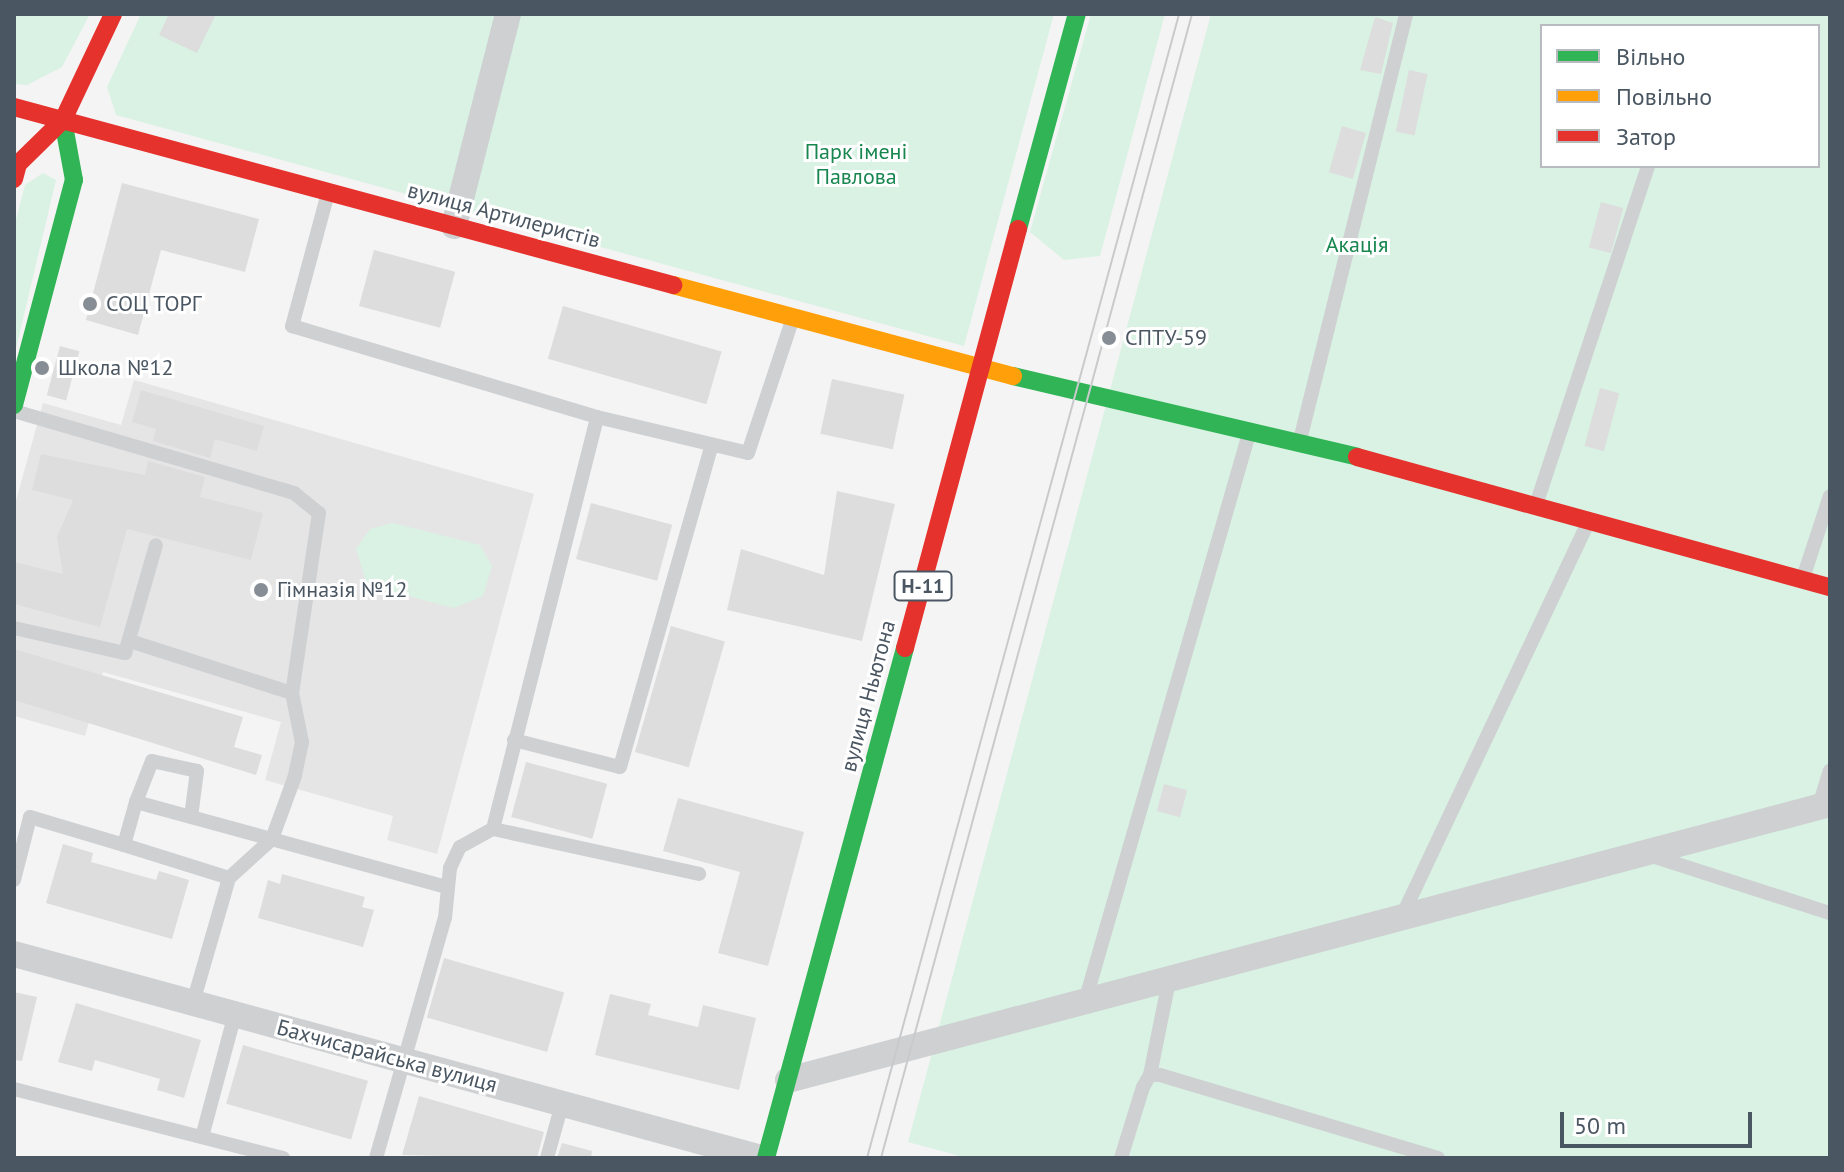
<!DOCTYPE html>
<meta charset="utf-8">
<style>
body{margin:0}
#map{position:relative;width:1844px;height:1172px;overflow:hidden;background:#f4f4f4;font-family:"PT Sans",sans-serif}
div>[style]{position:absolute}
.education>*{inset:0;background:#e6e5e6}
.green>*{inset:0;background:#d9f2e3}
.building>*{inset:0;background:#ddddde;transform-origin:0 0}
.lane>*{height:14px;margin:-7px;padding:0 7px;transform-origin:7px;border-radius:7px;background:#ced0d2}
.street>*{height:26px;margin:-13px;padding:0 13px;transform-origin:13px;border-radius:13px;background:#ced0d2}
.fast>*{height:18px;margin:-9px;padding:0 9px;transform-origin:9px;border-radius:9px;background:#30b455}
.slow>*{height:18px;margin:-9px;padding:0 9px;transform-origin:9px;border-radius:9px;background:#ff9f0a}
.jam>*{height:18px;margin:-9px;padding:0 9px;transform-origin:9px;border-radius:9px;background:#e5322d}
.tram>*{height:2px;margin:-1px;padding:0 1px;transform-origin:1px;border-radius:1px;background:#c9cacc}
.dots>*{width:22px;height:22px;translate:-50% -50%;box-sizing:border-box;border:4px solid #fff;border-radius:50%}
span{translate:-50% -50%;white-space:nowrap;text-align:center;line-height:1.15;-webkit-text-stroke:6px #fff;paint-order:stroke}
.shield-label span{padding:2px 6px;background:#fff;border:2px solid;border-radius:6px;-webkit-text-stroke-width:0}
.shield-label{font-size:20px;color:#4a5661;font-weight:700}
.park-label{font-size:22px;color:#17864f}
.street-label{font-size:22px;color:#4a5661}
.poi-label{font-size:22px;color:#4a5661}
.left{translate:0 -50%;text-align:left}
.frame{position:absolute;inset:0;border:16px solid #4a5661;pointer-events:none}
.legend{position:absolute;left:1540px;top:24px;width:280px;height:144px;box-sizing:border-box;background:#fff;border:2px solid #b7bbc0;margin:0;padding:10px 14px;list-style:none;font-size:24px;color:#4a5661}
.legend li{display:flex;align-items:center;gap:16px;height:40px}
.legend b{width:40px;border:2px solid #b7bbc0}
.scale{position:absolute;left:1560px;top:1112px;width:192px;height:36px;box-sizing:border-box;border:4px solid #4a5661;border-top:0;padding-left:10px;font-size:24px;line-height:28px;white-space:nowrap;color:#4a5661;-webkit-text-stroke:6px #fff;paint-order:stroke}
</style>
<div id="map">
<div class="education">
<i style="clip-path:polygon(134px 380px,534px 494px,437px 854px,387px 840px,393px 816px,265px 780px,281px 722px,103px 672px,85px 736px,14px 716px,14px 508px,43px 403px,121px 425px)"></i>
</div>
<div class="green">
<i style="clip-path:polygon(14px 14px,90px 14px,62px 67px,27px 85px,14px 84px)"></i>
<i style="clip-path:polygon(141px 14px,1054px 14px,964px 346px,116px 115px,107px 87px)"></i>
<i style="clip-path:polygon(1091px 14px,1165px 14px,1100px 256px,1064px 260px,1030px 232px)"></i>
<i style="clip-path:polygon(evenodd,1211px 14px,1830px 14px,1830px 1158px,967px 1158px,908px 1142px,1211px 14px,1542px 26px,1818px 26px,1818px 166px,1542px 166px,1542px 26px)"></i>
<i style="clip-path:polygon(43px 173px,56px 180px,14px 357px,14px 227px,25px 185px)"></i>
<i style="clip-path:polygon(393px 523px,480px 545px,492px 566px,483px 596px,454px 608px,367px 585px,356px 549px,370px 529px)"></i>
</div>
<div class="building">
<i style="clip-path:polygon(169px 14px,216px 14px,197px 53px,159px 35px)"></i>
<i style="clip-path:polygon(1375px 17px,1393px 23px,1381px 74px,1360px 70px)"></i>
<i style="left:1409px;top:70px;width:19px;height:63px;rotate:12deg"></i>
<i style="left:1342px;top:126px;width:25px;height:48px;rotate:16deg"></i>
<i style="clip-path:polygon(122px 183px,259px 219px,245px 272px,161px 250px,138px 335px,86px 320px)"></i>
<i style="left:1601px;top:202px;width:23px;height:47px;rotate:15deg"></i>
<i style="left:374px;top:250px;width:84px;height:58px;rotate:15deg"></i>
<i style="left:563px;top:306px;width:165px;height:55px;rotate:16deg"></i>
<i style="left:60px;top:346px;width:20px;height:51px;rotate:15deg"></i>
<i style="left:832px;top:379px;width:74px;height:56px;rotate:12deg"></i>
<i style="left:1600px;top:388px;width:20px;height:60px;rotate:15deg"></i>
<i style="clip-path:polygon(141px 390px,264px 426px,257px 451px,215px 439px,210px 458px,153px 441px,156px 429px,132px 422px)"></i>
<i style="clip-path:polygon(41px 454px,145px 475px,148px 461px,205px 477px,200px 497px,263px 513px,251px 560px,127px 529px,100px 627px,14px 604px,14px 562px,63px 574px,57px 537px,73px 500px,32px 490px)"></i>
<i style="clip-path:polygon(837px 491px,895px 504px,862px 641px,727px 610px,741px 549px,824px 575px)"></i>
<i style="left:591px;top:503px;width:84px;height:58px;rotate:15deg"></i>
<i style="left:671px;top:626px;width:56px;height:131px;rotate:16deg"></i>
<i style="clip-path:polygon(14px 649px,243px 717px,234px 747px,262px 755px,256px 775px,14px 700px)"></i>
<i style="left:526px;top:762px;width:84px;height:57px;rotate:15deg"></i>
<i style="left:1164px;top:784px;width:24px;height:28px;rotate:15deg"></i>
<i style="clip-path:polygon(678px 798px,804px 832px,768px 966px,718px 953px,740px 872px,663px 851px)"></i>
<i style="clip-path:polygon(63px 844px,93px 853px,91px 862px,156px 880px,159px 871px,189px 880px,172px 939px,46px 903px)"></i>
<i style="clip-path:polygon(282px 874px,365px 897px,362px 907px,374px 910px,363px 947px,258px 918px,268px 880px,280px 884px)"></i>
<i style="left:444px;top:958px;width:125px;height:62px;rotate:16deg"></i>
<i style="clip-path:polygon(14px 992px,37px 997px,22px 1061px,14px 1060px)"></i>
<i style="clip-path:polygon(610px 994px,651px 1004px,648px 1015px,698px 1027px,703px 1005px,756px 1018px,739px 1090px,595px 1055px)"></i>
<i style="clip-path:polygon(76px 1003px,201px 1040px,184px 1098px,157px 1090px,160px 1079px,95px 1060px,92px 1071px,58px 1062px)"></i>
<i style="left:243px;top:1045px;width:130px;height:61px;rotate:16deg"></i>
<i style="clip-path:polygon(419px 1096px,544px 1132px,537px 1158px,402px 1155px)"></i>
<i style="clip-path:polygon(562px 1143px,592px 1151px,591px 1158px,557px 1158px)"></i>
</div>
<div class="lane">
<i style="left:328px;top:193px;width:138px;rotate:105.1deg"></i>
<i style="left:292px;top:326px;width:318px;rotate:16.6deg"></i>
<i style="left:14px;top:411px;width:292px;rotate:16.3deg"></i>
<i style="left:294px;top:493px;width:32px;rotate:39deg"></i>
<i style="left:319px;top:513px;width:182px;rotate:98.5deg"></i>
<i style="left:292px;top:693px;width:50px;rotate:78.5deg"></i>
<i style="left:302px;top:742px;width:35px;rotate:102deg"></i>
<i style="left:295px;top:776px;width:67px;rotate:110.1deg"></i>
<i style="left:272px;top:839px;width:58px;rotate:137.8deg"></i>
<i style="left:1300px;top:440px;width:439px;rotate:-76deg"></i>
<i style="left:1536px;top:505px;width:357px;rotate:-71.7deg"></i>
<i style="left:1803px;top:578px;width:86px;rotate:-71.8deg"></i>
<i style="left:14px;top:628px;width:114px;rotate:12.7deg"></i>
<i style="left:125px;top:653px;width:112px;rotate:-74deg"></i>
<i style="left:133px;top:642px;width:167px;rotate:17.8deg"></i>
<i style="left:514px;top:740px;width:109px;rotate:14.3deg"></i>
<i style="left:620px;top:767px;width:335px;rotate:-74.1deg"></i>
<i style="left:136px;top:802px;width:44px;rotate:-68.7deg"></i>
<i style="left:152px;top:761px;width:46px;rotate:12.5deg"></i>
<i style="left:197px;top:771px;width:46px;rotate:97.4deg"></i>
<i style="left:1819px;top:806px;width:37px;rotate:-73deg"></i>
<i style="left:493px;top:829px;width:211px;rotate:12.3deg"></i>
<i style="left:124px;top:845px;width:110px;rotate:17.4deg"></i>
<i style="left:229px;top:878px;width:130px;rotate:106.1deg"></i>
<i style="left:1649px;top:855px;width:190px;rotate:17.8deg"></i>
<i style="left:14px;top:880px;width:65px;rotate:-75.7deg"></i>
<i style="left:30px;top:817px;width:98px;rotate:16.6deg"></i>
<i style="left:124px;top:845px;width:45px;rotate:-74.4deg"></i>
<i style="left:136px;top:802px;width:319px;rotate:15.3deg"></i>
<i style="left:1403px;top:914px;width:435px;rotate:-64.7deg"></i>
<i style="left:1086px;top:998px;width:591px;rotate:-73.89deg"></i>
<i style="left:1150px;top:1075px;width:101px;rotate:-78.6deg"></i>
<i style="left:14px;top:1089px;width:278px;rotate:14.4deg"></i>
<i style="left:202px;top:1137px;width:127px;rotate:-75deg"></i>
<i style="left:376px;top:1158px;width:250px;rotate:-74deg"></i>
<i style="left:445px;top:918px;width:50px;rotate:-84.3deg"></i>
<i style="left:450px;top:868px;width:23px;rotate:-65deg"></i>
<i style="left:460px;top:847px;width:38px;rotate:-29deg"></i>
<i style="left:493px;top:829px;width:425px;rotate:-75.8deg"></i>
<i style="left:597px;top:417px;width:155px;rotate:13.4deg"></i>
<i style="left:748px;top:453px;width:142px;rotate:-71.6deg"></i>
<i style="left:547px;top:1158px;width:56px;rotate:-74.5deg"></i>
<i style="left:1121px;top:1158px;width:74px;rotate:-72.8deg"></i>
<i style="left:1143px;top:1087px;width:14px;rotate:-60deg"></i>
<i style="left:1150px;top:1075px;width:10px"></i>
<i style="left:1160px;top:1075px;width:290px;rotate:16.6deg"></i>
</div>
<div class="street">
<i style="left:454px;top:226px;width:219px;rotate:-75.7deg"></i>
<i style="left:14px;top:954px;width:774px;rotate:15.27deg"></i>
<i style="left:788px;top:1080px;width:1078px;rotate:-14.84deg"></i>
</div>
<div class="fast">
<i style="left:1018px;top:229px;width:223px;rotate:-74.7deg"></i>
<i style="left:1013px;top:376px;width:353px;rotate:13.2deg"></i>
<i style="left:14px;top:405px;width:233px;rotate:-75.1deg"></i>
<i style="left:74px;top:180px;width:61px;rotate:-100.4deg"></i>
<i style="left:766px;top:1158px;width:529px;rotate:-74.75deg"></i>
</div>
<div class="slow">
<i style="left:673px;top:285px;width:352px;rotate:15deg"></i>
</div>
<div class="jam">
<i style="left:14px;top:107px;width:683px;rotate:15.12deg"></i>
<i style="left:14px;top:179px;width:16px;rotate:-75deg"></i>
<i style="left:18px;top:164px;width:63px;rotate:-44.4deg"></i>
<i style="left:63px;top:120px;width:117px;rotate:-64.7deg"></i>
<i style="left:1357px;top:457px;width:491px;rotate:15.4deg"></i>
<i style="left:905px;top:648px;width:434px;rotate:-74.9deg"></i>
</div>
<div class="tram">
<i style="left:867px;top:1158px;width:1186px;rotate:-74.74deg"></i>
<i style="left:881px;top:1158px;width:1186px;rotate:-74.79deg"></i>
</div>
<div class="dots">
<i style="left:90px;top:304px;background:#868d94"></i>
<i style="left:1109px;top:338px;background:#868d94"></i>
<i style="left:42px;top:368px;background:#868d94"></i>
<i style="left:261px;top:590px;background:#868d94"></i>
</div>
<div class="shield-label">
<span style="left:923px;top:586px">Н-11</span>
</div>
<div class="park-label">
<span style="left:856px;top:164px">Парк імені<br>Павлова</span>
<span style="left:1357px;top:245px">Акація</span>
</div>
<div class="street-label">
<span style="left:504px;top:215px;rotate:15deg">вулиця Артилеристів</span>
<span style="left:868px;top:696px;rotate:-75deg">вулиця Ньютона</span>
<span style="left:387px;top:1056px;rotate:15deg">Бахчисарайська вулиця</span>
</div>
<div class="poi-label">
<span class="left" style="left:106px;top:304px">СОЦ ТОРГ</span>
<span class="left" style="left:1125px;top:338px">СПТУ-59</span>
<span class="left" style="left:58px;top:368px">Школа №12</span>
<span class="left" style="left:277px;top:590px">Гімназія №12</span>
</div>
<div class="frame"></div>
<ul class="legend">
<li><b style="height:10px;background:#30b455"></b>Вільно</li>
<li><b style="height:10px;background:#ff9f0a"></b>Повільно</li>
<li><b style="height:10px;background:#e5322d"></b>Затор</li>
</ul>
<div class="scale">50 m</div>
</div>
